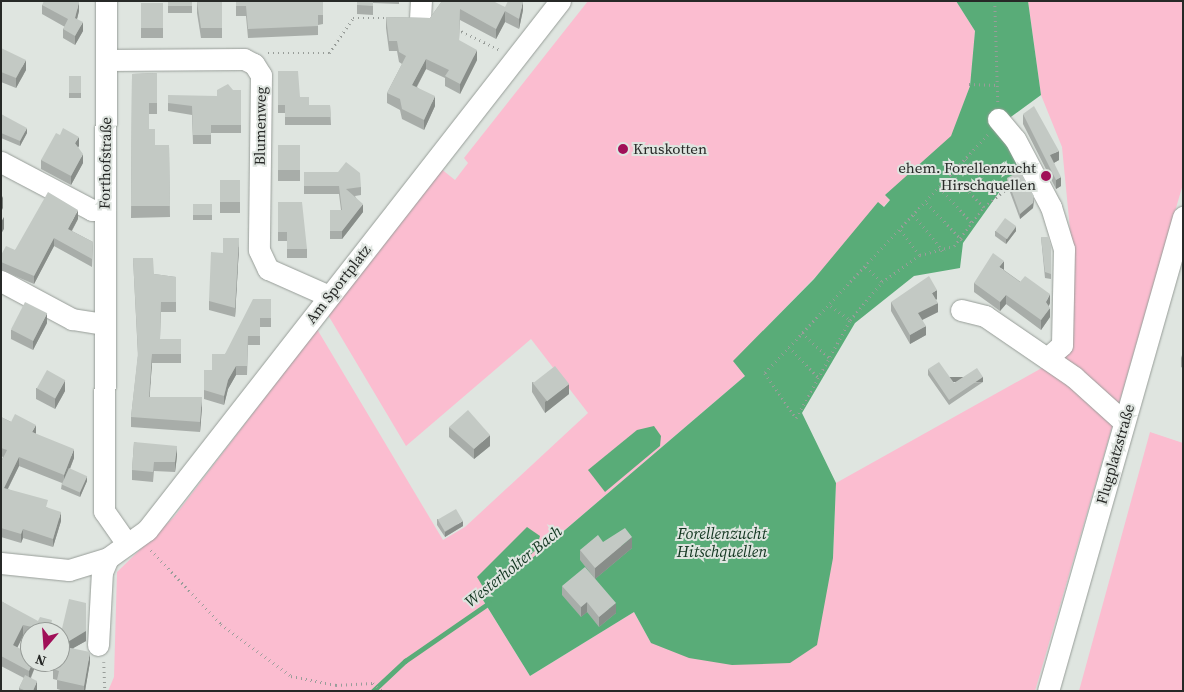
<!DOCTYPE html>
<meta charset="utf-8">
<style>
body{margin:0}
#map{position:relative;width:1184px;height:692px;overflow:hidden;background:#dfe5e0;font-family:"Source Serif 4",serif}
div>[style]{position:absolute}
.green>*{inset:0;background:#fbbdd0}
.water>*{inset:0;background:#59ac78}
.stream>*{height:4.5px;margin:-2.25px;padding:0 2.25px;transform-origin:2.25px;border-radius:2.25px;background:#59ac78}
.path>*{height:2.5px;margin-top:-1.25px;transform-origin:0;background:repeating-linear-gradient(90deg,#989d99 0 1px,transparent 0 5px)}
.roads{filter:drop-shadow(0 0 1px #979d98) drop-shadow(0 0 1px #979d98)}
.minor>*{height:21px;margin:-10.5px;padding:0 10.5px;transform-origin:10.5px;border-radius:10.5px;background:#fff}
.wall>*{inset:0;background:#a8ada9;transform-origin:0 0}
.shaded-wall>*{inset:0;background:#888d89;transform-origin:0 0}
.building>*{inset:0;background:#c3c9c4;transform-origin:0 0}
.dots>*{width:14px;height:14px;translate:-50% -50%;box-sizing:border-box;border:2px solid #dfe5e0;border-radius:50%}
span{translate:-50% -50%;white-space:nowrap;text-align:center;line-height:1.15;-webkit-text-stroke:4px #dfe5e0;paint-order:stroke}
.street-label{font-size:15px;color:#272927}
.poi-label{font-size:15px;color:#272927}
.left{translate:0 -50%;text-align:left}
.right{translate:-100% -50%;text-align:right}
.water-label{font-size:16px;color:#123620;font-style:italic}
.frame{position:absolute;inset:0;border:2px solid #272927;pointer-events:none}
.north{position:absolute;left:20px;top:622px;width:50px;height:50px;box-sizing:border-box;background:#dfe5e0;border:1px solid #959a96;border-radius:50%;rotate:198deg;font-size:14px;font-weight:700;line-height:20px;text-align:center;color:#272927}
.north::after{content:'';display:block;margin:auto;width:18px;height:22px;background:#a00f58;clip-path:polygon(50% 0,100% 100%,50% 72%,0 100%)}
</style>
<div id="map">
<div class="green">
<i style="clip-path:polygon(588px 1px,956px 1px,975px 31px,970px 86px,952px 136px,943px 145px,734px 361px,745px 376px,483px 600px,530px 676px,634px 612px,651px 643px,833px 558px,836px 483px,1065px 355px,1073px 260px,1062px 147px,1041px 95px,1028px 1px,1183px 1px,1183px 184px,1035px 691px,108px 691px,114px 677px,117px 572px,174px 517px,317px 329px,443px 540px,465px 527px,588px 413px,531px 339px,406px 446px,328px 315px,440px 168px,455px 180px,468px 163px,464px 158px)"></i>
<i style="clip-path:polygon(1150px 432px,1183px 443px,1183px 691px,1079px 691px)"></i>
</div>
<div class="water">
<i style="clip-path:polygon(956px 1px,1028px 1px,1041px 95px,997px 127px,1023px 173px,1005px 184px,963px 243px,960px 268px,914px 276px,855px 323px,802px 413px,836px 483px,833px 558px,817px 645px,790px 663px,732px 665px,689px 658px,651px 643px,634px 612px,530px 676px,483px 600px,745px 376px,733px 361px,814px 279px,878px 202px,884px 207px,890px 200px,885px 195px,951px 136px,970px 86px,975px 31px)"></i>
<i style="clip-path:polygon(654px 426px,661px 436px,660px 446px,605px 492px,588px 470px,637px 430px)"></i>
<i style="clip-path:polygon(527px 527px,540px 536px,536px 550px,489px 591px,483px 587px,477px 577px)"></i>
</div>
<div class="stream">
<i style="left:373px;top:691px;width:44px;rotate:-43.2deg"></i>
<i style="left:405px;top:661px;width:102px;rotate:-34.6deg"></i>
</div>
<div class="path">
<i style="left:995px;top:1px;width:101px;rotate:88.3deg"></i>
<i style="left:457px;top:29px;width:48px;rotate:26deg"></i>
<i style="left:268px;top:53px;width:61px"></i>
<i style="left:329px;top:53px;width:42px;rotate:-55.6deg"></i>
<i style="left:353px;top:18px;width:36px"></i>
<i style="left:969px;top:84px;width:29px;rotate:2deg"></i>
<i style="left:988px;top:135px;width:326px;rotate:133.1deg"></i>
<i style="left:765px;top:373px;width:55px;rotate:55.4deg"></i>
<i style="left:796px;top:418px;width:112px;rotate:-61.1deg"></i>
<i style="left:850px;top:320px;width:50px;rotate:-49.9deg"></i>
<i style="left:882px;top:282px;width:47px;rotate:-35.4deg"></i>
<i style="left:920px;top:255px;width:35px;rotate:-15deg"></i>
<i style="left:954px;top:246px;width:49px;rotate:-52.4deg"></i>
<i style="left:984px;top:207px;width:26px;rotate:-39deg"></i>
<i style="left:966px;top:159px;width:46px;rotate:49.4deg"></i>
<i style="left:952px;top:174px;width:46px;rotate:45.9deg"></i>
<i style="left:940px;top:188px;width:49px;rotate:47.5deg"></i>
<i style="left:927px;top:203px;width:51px;rotate:46.6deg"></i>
<i style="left:914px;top:215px;width:46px;rotate:51.1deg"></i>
<i style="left:901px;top:230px;width:31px;rotate:53deg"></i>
<i style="left:866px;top:267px;width:22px;rotate:43deg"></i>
<i style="left:831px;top:306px;width:24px;rotate:36deg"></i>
<i style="left:802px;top:333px;width:38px;rotate:42deg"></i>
<i style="left:789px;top:347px;width:42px;rotate:46deg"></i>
<i style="left:151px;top:550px;width:102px;rotate:46.6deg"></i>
<i style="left:221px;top:624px;width:87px;rotate:36.6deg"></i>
<i style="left:291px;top:676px;width:46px;rotate:11.3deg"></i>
<i style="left:336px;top:685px;width:37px;rotate:-3deg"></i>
<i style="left:373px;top:683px;width:12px;rotate:42deg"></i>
<i style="left:104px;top:662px;width:29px;rotate:88deg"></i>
</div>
<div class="roads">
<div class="minor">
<i style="left:106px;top:1px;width:510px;rotate:90.22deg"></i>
<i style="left:104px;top:511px;width:40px;rotate:55.1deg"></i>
<i style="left:420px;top:19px;width:18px;rotate:-87deg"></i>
<i style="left:106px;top:60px;width:138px;rotate:-0.4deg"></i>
<i style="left:244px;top:59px;width:11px;rotate:27deg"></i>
<i style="left:254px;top:64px;width:13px;rotate:58deg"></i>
<i style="left:261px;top:75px;width:175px;rotate:90.7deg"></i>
<i style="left:259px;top:250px;width:21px;rotate:65deg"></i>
<i style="left:268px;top:269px;width:67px;rotate:23.9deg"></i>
<i style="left:998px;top:119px;width:26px;rotate:50deg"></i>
<i style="left:1015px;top:139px;width:77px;rotate:62.1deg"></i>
<i style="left:1051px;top:207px;width:44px;rotate:72.8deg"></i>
<i style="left:1064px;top:249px;width:96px;rotate:91.2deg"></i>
<i style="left:1062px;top:345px;width:20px;rotate:139deg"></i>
<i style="left:1px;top:162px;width:103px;rotate:27.8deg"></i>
<i style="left:92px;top:210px;width:13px"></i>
<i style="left:1px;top:281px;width:81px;rotate:28.2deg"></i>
<i style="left:72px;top:319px;width:33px;rotate:9deg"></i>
<i style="left:961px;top:310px;width:25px;rotate:14deg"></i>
<i style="left:985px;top:316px;width:108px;rotate:34.4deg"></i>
<i style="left:1074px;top:377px;width:67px;rotate:42deg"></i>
<i style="left:1px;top:563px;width:68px;rotate:5.9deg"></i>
<i style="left:69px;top:570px;width:41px;rotate:-17.1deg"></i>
<i style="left:108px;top:558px;width:48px;rotate:-35.7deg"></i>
<i style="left:147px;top:530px;width:671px;rotate:-52.02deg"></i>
<i style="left:98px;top:645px;width:73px;rotate:-86.9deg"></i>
<i style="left:102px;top:572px;width:15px;rotate:-67deg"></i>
<i style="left:1048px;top:691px;width:493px;rotate:-74.1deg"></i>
</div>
</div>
<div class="wall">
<i style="left:168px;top:1px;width:24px;height:12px"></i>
<i style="clip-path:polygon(236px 1px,323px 1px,323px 24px,318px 25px,318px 35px,248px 38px,246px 16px,236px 16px)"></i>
<i style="clip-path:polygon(357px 1px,399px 1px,399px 4px,373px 3px,373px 15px,357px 14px)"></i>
<i style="clip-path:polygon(442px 1px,505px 7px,523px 10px,519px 29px,505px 22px,496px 39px,460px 20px,459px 41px,477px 60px,460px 94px,445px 86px,445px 78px,426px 69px,417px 87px,435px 106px,424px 130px,402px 119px,400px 110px,387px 103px,387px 93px,402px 64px,399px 62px,397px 51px,389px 51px,386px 28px,386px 17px,430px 18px)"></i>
<i style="clip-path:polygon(197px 2px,222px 2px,222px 38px,201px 38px,197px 13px)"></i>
<i style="left:141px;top:3px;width:22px;height:35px"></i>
<i style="clip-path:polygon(42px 5px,79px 11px,77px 19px,83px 31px,75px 45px,63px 38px,63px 29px,65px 27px,42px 14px)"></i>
<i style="clip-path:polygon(1px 48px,26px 70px,16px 88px,1px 82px)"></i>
<i style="clip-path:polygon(278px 71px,300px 97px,309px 105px,330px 105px,331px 125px,285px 125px,285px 113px,278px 113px)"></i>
<i style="clip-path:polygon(157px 73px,157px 114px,149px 114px,149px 129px,155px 145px,169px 145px,170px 217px,131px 218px,132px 74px)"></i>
<i style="left:69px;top:76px;width:12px;height:22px"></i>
<i style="clip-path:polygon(241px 90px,241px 133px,211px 133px,211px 144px,193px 144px,192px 115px,168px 111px,168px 103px,217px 96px)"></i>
<i style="clip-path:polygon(1px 114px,27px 133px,20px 146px,1px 138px)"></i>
<i style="clip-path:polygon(1023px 114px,1059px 160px,1054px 163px,1061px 186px,1056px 189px,1023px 124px)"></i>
<i style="left:278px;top:145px;width:22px;height:36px"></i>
<i style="clip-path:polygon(79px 146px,78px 147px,83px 163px,71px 185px,41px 169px,41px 160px)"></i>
<i style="clip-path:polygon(304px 172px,361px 187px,361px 195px,355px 196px,363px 212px,342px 239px,330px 239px,330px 210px,341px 210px,339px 194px,304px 194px)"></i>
<i style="clip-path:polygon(1007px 178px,1034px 201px,1033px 208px,1020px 219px,1007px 184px)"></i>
<i style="left:220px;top:180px;width:20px;height:33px"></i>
<i style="clip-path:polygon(278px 202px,307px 249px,307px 258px,287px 258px,287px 241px,278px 241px)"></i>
<i style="left:193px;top:204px;width:19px;height:16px"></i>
<i style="clip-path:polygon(78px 219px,72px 231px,93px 242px,92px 267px,54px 246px,34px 284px,1px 270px,1px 255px,15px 250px)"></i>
<i style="clip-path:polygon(995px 231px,1016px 231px,1006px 244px,995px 236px)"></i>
<i style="clip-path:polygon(1041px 237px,1051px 246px,1051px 279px,1045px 278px)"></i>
<i style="clip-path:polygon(239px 247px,235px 317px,209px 310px,209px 301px,223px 253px)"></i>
<i style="clip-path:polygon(133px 258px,154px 274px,176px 277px,176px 312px,161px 312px,160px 339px,181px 339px,181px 363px,152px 363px,149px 397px,202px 407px,200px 432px,131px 427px,131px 417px,138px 356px)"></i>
<i style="clip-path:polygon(1004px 270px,1050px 303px,1049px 306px,1050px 317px,1041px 330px,1006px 304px,1000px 311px,974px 292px,974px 283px)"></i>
<i style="clip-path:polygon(271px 299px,271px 327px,260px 327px,260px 345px,248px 345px,247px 375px,236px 375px,228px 389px,224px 405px,204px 399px,204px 370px,212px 370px)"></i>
<i style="clip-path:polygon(937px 299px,936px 300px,938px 312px,922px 320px,926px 335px,910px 344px,891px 311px,891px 302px)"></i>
<i style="clip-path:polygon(47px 323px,33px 350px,11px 339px,11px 330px)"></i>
<i style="clip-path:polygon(1183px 352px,1183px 368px,1181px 367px,1181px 358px)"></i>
<i style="clip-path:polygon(928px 369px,954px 383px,983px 382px,949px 405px,928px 375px)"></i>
<i style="clip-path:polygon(532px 382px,569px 394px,545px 413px,532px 392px)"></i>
<i style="clip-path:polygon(36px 388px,65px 391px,55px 409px,36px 399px)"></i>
<i style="clip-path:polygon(1px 417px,36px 434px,74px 458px,70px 469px,87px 481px,80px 497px,61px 489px,62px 483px,19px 466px,8px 489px,48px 508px,61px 521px,53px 547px,23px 538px,21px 543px,1px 537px,1px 462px,3px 457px,1px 456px)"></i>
<i style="clip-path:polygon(449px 427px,490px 446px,474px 459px,449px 437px)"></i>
<i style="clip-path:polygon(134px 442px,177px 456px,175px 472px,154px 471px,153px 482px,132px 480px,132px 470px)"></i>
<i style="clip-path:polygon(437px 519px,463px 526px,445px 537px,437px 525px)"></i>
<i style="clip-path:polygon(603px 542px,632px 548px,595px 579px,580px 560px,580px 550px)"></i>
<i style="clip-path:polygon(562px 586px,616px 613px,599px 627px,587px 612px,581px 617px,562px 595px)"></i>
<i style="clip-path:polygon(1px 601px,52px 632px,30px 632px,30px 637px,23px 636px,17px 648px,35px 662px,35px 667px,31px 678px,37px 691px,19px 691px,19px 688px,24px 678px,1px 666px)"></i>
<i style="clip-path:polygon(60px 637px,86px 641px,73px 648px,90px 662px,85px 691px,64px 691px,57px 689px,57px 680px,53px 679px,53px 669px)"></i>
</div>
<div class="shaded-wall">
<i style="clip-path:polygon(523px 1px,523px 10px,519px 29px,519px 19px)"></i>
<i style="clip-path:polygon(79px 2px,79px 11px,75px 27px,75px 18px)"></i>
<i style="clip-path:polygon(505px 11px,505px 22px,496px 39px,496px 29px)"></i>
<i style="clip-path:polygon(83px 22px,83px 31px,75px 45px,75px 36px)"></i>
<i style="clip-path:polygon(477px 50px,477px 60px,460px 94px,460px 84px)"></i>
<i style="clip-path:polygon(426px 59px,426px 69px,412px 95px,412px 85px)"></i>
<i style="clip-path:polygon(26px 60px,26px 70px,16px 88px,16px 78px)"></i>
<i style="clip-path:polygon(435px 96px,435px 106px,424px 130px,424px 120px)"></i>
<i style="clip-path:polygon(27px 128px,27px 133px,20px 146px,20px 141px)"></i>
<i style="clip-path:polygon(79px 137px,79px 146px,75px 152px,75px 143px)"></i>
<i style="clip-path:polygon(1059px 151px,1059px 160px,1050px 165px,1050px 155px)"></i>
<i style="clip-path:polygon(83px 154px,83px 163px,71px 185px,71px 176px)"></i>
<i style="clip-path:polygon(1061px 177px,1061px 186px,1056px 189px,1056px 180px)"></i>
<i style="clip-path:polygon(3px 196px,3px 208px,1px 212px,1px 200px)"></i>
<i style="clip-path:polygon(1034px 196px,1033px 208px,1020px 219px,1020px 214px)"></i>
<i style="clip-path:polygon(363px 204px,363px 212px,342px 239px,342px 231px)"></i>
<i style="clip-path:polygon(78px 210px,78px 219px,68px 237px,68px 229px)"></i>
<i style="clip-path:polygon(4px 217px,4px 229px,1px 234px,1px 222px)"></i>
<i style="clip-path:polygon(1016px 226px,1016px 231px,1006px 244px,1006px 239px)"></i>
<i style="clip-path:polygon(54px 238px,54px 246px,34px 284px,34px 276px)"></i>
<i style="clip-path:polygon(239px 238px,239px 247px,235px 317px,235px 308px)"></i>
<i style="clip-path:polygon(1004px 261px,1004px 270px,999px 267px)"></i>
<i style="clip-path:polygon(937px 290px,937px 299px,932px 302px,932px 293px)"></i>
<i style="clip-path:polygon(1050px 294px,1050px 303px,1046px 311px,1046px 302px)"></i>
<i style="clip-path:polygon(1006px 295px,1006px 304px,1000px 311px,1000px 302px)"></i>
<i style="clip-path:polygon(938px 303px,938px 312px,918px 322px,918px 313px)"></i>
<i style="clip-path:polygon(1050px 308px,1050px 317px,1041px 330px,1041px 320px)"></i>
<i style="clip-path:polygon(47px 313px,47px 323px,33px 350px,33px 341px)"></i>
<i style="clip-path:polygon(926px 326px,926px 335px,910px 344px,910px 335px)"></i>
<i style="clip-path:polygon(152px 354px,152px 363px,149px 406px,149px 397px)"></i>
<i style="clip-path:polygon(236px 366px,236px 375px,228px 389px,224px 405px,224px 396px,228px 380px)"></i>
<i style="left:983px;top:377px;width:5px;height:41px;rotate:90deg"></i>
<i style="clip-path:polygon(65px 380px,65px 391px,55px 409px,55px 399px)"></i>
<i style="clip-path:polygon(569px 384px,569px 394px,545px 413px,545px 402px)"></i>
<i style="clip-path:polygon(202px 397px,202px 407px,200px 432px,200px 422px)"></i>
<i style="clip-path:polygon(36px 425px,36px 434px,32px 432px)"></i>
<i style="clip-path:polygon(490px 435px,490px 446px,474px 459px,474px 449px)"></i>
<i style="clip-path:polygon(177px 446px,177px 456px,175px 472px,175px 462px)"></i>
<i style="clip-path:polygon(74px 449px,74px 458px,64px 483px,64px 475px)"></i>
<i style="clip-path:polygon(19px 457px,19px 466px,4px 496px,4px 488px)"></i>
<i style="clip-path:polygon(87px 476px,87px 481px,80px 497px,80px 491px)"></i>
<i style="clip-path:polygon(61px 512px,61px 521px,53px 547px,53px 539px)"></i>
<i style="clip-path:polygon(463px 521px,463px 526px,445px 537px,445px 532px)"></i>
<i style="clip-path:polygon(23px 529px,23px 538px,21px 543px,21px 534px)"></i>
<i style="clip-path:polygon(632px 537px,632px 548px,595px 579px,595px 568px)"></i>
<i style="clip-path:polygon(587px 602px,587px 612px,581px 617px,581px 607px)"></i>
<i style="clip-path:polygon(86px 603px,86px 641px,61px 655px,61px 646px)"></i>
<i style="clip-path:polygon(616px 603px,616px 613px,599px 627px,599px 617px)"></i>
<i style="clip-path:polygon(23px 625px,23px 636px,13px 656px,13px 645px)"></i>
<i style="clip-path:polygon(90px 652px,90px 662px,85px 691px,84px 691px,84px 686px)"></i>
<i style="clip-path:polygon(33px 662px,35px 662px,35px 667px,29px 681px,29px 671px)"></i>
<i style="clip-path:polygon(37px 681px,37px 691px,33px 691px)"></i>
</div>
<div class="building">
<i style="clip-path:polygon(44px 1px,79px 2px,75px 18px,83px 22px,75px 36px,63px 29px,68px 19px,42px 5px)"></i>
<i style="left:168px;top:1px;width:24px;height:5px"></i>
<i style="clip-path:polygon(236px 1px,323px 1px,323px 15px,318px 15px,318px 26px,248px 29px,246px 6px,236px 6px)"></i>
<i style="clip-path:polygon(357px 1px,373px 1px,373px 6px,357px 5px)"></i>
<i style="clip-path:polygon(442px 1px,493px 1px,505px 7px,508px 1px,523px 1px,519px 19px,505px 11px,496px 29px,460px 9px,459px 40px,477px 50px,460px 84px,445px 76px,449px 70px,426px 59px,412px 85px,435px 96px,424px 120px,402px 109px,400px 99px,387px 93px,406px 56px,399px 52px,397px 41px,389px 41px,386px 17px,430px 18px)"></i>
<i style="clip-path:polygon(197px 2px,222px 2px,222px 28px,201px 28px)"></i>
<i style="left:141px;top:3px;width:22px;height:25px"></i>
<i style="clip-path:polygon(1px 48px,26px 60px,16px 78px,1px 72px)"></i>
<i style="clip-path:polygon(278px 71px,298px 71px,300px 97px,309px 97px,309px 105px,330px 105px,331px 117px,285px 117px,285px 105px,278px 105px)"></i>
<i style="clip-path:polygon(157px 73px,157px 103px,149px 103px,149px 129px,155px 129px,155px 145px,169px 145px,170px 206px,131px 206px,132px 74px)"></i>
<i style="left:69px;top:76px;width:12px;height:17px"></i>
<i style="clip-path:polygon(228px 84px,233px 90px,241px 90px,241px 125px,211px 125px,211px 135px,193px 135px,192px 106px,168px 103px,168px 95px,217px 96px,217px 90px)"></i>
<i style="clip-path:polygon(1034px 106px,1059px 151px,1050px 155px,1061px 177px,1056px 180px,1023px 114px)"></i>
<i style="clip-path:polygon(1px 114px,27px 128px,20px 141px,1px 133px)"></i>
<i style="clip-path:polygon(63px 128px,79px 137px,75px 143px,83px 154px,71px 176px,41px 160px,56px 133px,60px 135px)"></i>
<i style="left:278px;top:145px;width:22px;height:25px"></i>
<i style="clip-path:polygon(346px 162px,360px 173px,361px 187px,346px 189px,363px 204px,342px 231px,330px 231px,330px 210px,342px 210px,339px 186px,304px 186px,304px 172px,338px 172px)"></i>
<i style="clip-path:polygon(1020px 171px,1034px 196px,1033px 203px,1020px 214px,1007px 178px)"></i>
<i style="left:220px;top:180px;width:20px;height:22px"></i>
<i style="clip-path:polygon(48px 192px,78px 210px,68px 229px,93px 242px,92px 259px,54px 238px,34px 276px,1px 262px,1px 255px,6px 246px,15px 250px)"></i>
<i style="clip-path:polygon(278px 202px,302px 202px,307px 249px,287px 249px,287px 232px,278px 232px)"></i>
<i style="left:193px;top:204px;width:19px;height:11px"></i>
<i style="left:1005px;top:218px;width:14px;height:16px;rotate:36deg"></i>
<i style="clip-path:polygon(1041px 237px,1049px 237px,1051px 246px,1051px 274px,1045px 272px)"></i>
<i style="clip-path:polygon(223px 238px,239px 238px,235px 308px,209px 301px,211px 252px,223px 253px)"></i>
<i style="clip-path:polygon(993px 253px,1004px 261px,999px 267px,1020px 282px,1025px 276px,1050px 294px,1046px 302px,1050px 308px,1041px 320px,1006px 295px,1000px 302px,974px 283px)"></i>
<i style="clip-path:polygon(133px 258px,153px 258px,154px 274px,176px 277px,176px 302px,161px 302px,160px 339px,181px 339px,181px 354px,152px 354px,149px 397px,202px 397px,200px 422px,131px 417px,138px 353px)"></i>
<i style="clip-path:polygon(929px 276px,937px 290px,932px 293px,938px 303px,918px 313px,926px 326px,910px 335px,891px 302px)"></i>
<i style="clip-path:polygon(253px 299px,271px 299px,271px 318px,260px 318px,260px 336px,248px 336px,247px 366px,236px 366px,228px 380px,224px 396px,204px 390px,204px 370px,212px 370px,212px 354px,225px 354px)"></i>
<i style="left:25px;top:302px;width:25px;height:31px;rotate:27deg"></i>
<i style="clip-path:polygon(939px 362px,954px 383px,977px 368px,983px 377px,949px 400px,928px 369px)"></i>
<i style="left:555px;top:366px;width:23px;height:28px;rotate:52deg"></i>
<i style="left:47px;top:370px;width:21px;height:21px;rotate:29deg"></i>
<i style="clip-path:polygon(468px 410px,490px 435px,474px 449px,449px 427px)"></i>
<i style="clip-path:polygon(15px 414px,36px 425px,32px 432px,74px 449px,64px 475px,19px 457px,4px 488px,48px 500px,46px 507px,61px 512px,53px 539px,23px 529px,21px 534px,1px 528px,1px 462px,7px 450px,1px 448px,1px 417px,11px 422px)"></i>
<i style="clip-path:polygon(134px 442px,177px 446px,175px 462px,154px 462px,153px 472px,132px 470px)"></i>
<i style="left:69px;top:468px;width:20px;height:18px;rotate:24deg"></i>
<i style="left:456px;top:509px;width:14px;height:21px;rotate:60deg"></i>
<i style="clip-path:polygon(625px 528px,632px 537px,595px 568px,580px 550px,598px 535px,603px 542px)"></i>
<i style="clip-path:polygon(585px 567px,616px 603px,599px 617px,587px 602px,581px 607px,562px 586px)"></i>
<i style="clip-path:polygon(69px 599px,86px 603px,86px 631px,61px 646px,90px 652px,84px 686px,57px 680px,59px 671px,53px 669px,55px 662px,60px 662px,60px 637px)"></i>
<i style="clip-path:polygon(1px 601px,38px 621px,40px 617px,52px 620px,50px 631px,23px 625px,13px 645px,30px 654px,30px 662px,33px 662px,29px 671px,1px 656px)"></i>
<i style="clip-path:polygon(25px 675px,37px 681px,33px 691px,26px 691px,19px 688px)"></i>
</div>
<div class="dots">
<i style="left:623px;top:149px;background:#a00f58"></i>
<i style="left:1046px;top:176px;background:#a00f58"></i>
</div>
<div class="street-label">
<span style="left:260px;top:126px;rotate:-89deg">Blumenweg</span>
<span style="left:105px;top:163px;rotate:-89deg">Forthofstraße</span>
<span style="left:338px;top:284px;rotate:-52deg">Am Sportplatz</span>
<span style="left:1115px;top:454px;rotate:-74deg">Flugplatzstraße</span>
</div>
<div class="poi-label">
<span class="left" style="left:633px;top:149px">Kruskotten</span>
<span class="right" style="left:1036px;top:176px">ehem. Forellenzucht<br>Hirschquellen</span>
</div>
<div class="water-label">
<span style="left:722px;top:542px">Forellenzucht<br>Hitschquellen</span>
<span style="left:513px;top:566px;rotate:-39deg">Westerholter Bach</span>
</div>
<div class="frame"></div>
<div class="north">N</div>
</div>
